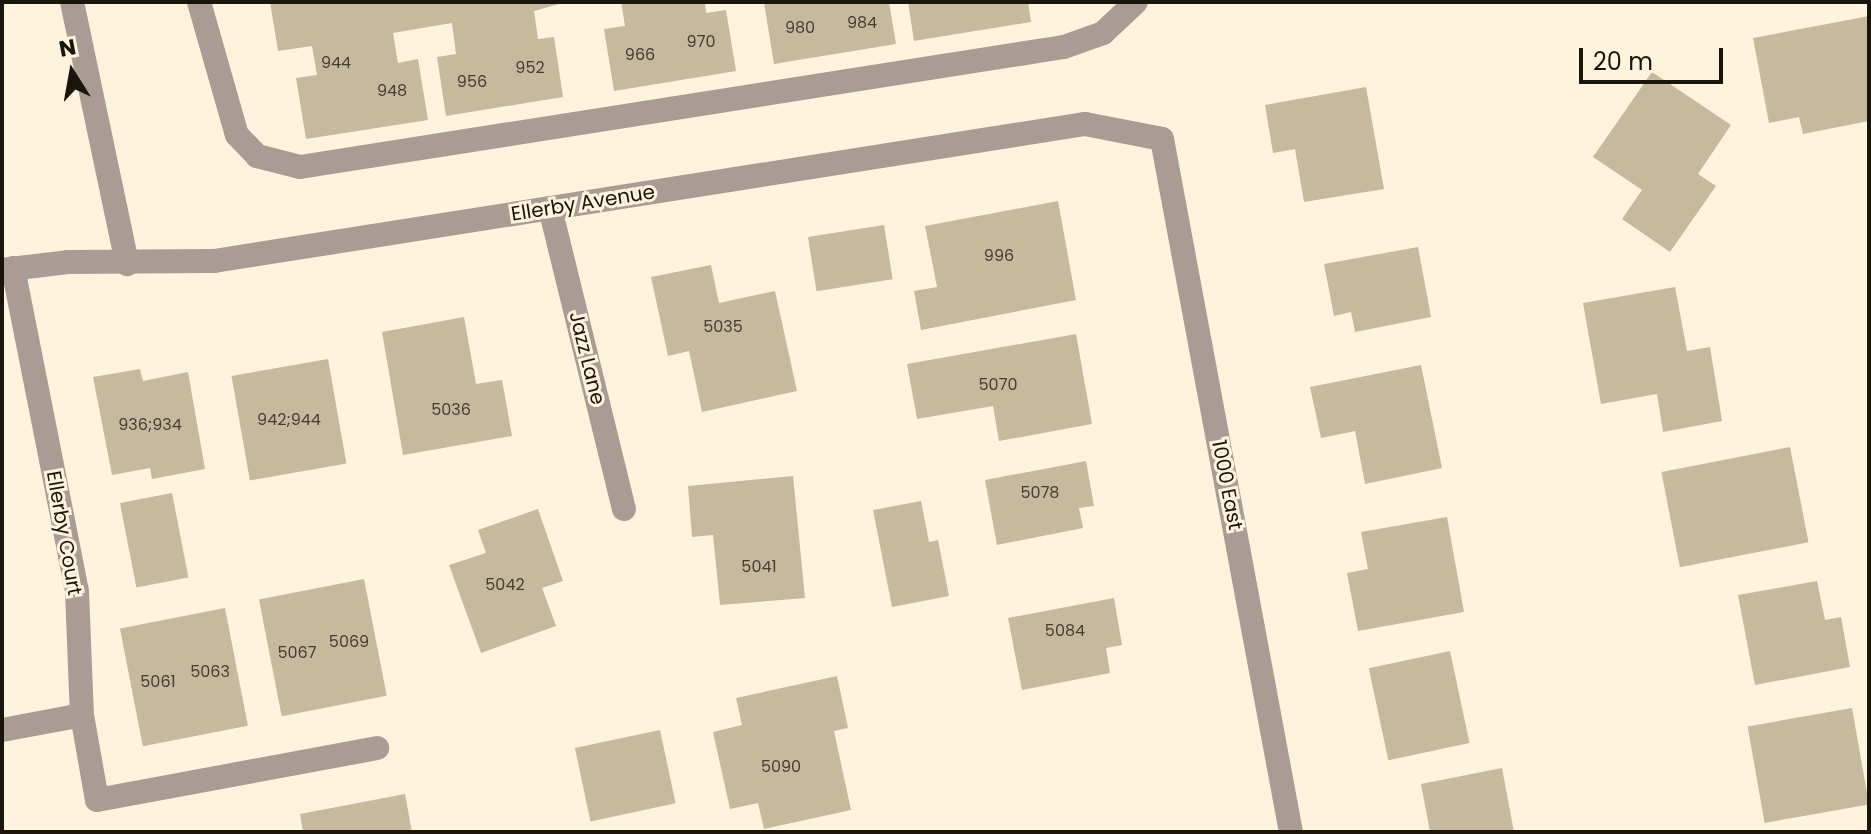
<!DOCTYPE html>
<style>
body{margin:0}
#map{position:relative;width:1871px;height:834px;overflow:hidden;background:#fef3dd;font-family:Poppins,sans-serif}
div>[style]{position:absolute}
.building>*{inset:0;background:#c6b99e;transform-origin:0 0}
.lane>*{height:24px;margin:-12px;padding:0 12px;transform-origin:12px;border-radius:12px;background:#aa9c95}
.street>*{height:24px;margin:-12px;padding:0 12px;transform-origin:12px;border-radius:12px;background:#aa9c95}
span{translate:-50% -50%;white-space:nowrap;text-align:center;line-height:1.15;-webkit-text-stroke:6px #fef3dd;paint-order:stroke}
.number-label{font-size:16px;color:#443e30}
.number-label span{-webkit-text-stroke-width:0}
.street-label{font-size:20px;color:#19150b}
.frame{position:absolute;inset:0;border:4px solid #19150b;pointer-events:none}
.north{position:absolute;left:32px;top:32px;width:80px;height:80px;-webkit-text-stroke:6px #fef3dd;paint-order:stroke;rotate:349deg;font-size:22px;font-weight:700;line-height:32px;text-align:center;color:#19150b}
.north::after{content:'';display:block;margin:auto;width:28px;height:36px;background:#19150b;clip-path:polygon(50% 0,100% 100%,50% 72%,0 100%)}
.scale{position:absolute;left:1579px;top:48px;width:144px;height:36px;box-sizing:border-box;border:4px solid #19150b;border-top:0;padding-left:10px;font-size:24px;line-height:28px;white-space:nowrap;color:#19150b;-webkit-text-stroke:6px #fef3dd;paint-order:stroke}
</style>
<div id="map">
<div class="building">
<i style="clip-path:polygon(270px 2px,566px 2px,534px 11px,538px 39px,554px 37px,563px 97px,446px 116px,437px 57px,456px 54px,452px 23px,393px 33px,398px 63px,418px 59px,428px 120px,306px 139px,296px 78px,317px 75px,312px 46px,278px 51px)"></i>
<i style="clip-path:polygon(621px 2px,705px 2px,706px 13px,726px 10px,736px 71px,614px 91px,604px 29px,625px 26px)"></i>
<i style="clip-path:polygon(889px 2px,896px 44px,774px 64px,764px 3px)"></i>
<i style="clip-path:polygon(908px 2px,1028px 2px,1031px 22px,914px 41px)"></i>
<i style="clip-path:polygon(1869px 16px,1869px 121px,1803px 134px,1799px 117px,1769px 123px,1753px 38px)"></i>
<i style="clip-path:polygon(1652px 72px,1731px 125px,1698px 174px,1716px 186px,1670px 252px,1622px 219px,1642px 190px,1593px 157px)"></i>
<i style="clip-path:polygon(1366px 87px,1384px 189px,1304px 202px,1295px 149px,1273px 153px,1265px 105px)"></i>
<i style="clip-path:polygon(1058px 201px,1076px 300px,921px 330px,914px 291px,937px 287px,925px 226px)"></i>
<i style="left:884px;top:225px;width:55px;height:77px;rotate:81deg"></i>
<i style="clip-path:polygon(1418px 247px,1431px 317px,1355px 332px,1351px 312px,1334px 316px,1324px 264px)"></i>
<i style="clip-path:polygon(711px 265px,719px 303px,775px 291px,797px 391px,702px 412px,689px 351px,668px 356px,651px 277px)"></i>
<i style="clip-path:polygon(1675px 287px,1687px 351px,1710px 347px,1722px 421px,1663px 432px,1657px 394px,1601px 404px,1583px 303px)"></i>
<i style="clip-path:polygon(464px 317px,476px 384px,502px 380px,512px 436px,403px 455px,382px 332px)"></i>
<i style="clip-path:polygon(1076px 334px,1092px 424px,999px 441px,993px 406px,917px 419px,907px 364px)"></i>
<i style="left:328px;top:359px;width:106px;height:98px;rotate:80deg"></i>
<i style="clip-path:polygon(1421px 365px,1442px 468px,1365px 484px,1355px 431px,1321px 438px,1310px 387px)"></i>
<i style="clip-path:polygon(140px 369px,143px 381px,188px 372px,205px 469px,152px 479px,150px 468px,112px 475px,93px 377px)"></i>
<i style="left:1790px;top:447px;width:97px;height:131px;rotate:79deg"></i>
<i style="clip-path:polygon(1086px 461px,1094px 506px,1079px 508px,1083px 528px,997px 545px,985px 480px)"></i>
<i style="clip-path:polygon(793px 476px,805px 598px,720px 605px,713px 535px,692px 537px,688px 486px)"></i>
<i style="left:172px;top:493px;width:86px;height:53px;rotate:79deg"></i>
<i style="clip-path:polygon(921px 501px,929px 542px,938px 540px,949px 596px,892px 607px,873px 510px)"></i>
<i style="clip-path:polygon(538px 509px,563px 581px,542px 588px,556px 626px,481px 653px,449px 565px,486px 553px,478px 530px)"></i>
<i style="clip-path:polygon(1447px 517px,1464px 612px,1358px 631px,1347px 573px,1368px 569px,1361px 532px)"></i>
<i style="left:364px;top:579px;width:119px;height:107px;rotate:79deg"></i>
<i style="clip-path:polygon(1817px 581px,1825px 620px,1841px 617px,1850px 667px,1755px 685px,1738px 595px)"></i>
<i style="clip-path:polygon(1114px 598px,1122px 645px,1106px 648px,1110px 673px,1022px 690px,1008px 618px)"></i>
<i style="left:225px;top:608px;width:120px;height:107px;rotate:79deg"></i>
<i style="left:1450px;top:651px;width:94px;height:83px;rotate:78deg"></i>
<i style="clip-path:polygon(837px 676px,848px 728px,834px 731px,851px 810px,764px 829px,758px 803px,730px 809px,713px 732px,742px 725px,736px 698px)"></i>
<i style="left:1852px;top:708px;width:98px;height:106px;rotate:80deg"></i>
<i style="left:660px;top:730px;width:75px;height:87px;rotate:78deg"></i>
<i style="clip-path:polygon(1502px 768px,1514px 832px,1430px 832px,1421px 784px)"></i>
<i style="clip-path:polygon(405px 794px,412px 832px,303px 832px,300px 814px)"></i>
</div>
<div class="lane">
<i style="left:72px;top:2px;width:268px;rotate:78.1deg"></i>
<i style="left:199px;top:2px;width:138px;rotate:74.1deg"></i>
<i style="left:237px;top:135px;width:29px;rotate:46deg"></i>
<i style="left:257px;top:156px;width:44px;rotate:14.3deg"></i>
<i style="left:300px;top:167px;width:773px;rotate:-8.93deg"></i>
<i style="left:1064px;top:47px;width:41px;rotate:-19.7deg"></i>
<i style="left:1103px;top:33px;width:45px;rotate:-43.2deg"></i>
<i style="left:550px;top:208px;width:310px;rotate:76.2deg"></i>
<i style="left:2px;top:730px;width:81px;rotate:-10.6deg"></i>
<i style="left:97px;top:800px;width:285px;rotate:-10.5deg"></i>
</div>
<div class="street">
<i style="left:13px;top:268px;width:330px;rotate:78.8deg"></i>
<i style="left:77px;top:592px;width:123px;rotate:87.7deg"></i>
<i style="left:82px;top:715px;width:86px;rotate:80deg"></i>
<i style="left:2px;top:270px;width:66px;rotate:-6.9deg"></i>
<i style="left:68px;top:262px;width:146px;rotate:-0.4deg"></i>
<i style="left:214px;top:261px;width:882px;rotate:-8.94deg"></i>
<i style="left:1085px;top:124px;width:78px;rotate:11deg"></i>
<i style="left:1162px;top:139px;width:705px;rotate:79.46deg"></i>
</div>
<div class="number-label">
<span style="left:862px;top:23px">984</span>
<span style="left:800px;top:28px">980</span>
<span style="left:701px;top:42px">970</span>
<span style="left:640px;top:55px">966</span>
<span style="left:336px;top:63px">944</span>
<span style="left:530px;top:68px">952</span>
<span style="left:472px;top:82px">956</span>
<span style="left:392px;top:91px">948</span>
<span style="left:999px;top:256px">996</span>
<span style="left:723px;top:327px">5035</span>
<span style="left:998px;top:385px">5070</span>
<span style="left:451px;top:410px">5036</span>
<span style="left:289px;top:420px">942;944</span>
<span style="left:150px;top:425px">936;934</span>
<span style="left:1040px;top:493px">5078</span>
<span style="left:759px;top:567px">5041</span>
<span style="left:505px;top:585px">5042</span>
<span style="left:1065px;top:631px">5084</span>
<span style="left:349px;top:642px">5069</span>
<span style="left:297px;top:653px">5067</span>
<span style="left:210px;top:672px">5063</span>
<span style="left:158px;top:682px">5061</span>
<span style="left:781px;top:767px">5090</span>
</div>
<div class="street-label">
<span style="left:583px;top:203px;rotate:-9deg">Ellerby Avenue</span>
<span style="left:587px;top:358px;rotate:76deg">Jazz Lane</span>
<span style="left:1227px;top:485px;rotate:79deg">1000 East</span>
<span style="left:64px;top:533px;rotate:80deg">Ellerby Court</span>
</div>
<div class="frame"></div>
<div class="north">N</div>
<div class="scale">20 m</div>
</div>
